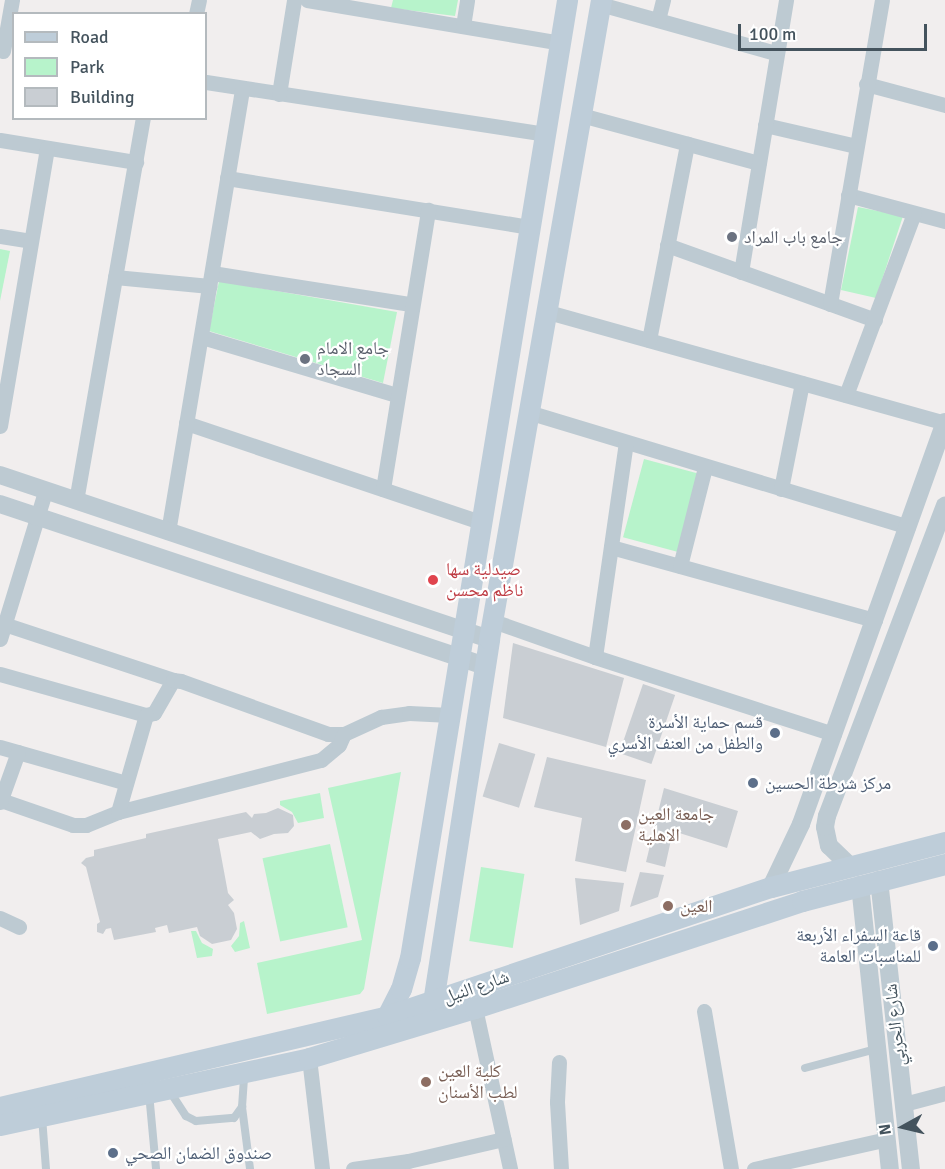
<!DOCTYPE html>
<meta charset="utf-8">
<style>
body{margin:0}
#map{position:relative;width:945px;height:1169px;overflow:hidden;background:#f1eeee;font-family:Signika,"Noto Naskh Arabic",sans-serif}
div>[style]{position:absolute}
.green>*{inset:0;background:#b7f3cb;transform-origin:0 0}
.building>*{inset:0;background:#c9ced3;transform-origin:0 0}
.service>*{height:8px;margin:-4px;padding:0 4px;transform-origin:4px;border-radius:4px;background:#bdcad2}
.minor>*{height:15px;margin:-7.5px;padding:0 7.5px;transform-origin:7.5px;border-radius:7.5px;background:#bdcad2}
.tertiary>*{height:18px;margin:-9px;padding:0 9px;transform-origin:9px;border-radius:9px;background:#bdcad2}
.secondary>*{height:21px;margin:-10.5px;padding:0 10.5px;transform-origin:10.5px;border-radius:10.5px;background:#becdd9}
.dots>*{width:16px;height:16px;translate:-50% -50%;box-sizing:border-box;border:3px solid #fff;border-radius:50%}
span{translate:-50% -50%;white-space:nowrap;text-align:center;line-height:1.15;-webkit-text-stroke:4.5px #fff;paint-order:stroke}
.worship-label{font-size:18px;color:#5b616d}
.left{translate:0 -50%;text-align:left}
.health-label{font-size:18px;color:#be3a42}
.service-label{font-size:18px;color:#4e5e75}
.right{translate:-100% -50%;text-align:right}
.education-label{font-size:18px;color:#785e54}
.street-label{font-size:18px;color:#44535d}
.legend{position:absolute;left:12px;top:12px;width:195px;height:108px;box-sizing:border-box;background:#fff;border:2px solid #b4babe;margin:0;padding:8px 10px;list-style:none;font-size:18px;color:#44535d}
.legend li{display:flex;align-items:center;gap:12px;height:30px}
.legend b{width:30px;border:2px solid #b4babe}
.north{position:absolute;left:873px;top:1097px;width:60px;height:60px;-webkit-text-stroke:4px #fff;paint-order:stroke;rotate:262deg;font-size:16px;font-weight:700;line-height:24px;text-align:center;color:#44535d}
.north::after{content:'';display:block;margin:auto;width:21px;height:27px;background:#44535d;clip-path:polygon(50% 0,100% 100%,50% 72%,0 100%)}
.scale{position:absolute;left:738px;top:24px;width:189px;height:27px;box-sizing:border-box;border:3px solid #44535d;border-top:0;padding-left:8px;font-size:18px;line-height:21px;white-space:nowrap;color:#44535d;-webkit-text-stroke:4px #fff;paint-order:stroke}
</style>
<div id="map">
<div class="green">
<i style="clip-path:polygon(393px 0,458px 0,455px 16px,391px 8px)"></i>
<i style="clip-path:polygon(858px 207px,903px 216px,876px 298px,841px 290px)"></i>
<i style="clip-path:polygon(0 249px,10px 251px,0 301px)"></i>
<i style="clip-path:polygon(219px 281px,397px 312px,383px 383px,209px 331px)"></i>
<i style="left:644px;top:459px;width:56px;height:81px;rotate:15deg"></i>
<i style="clip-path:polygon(401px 772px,364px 989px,360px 994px,267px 1014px,257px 963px,362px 940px,328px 788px)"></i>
<i style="clip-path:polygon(320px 793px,324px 818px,298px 823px,292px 812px,280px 805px,280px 801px)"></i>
<i style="left:330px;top:844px;width:85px;height:69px;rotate:78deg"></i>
<i style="left:481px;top:867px;width:44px;height:75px;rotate:9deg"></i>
<i style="clip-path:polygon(244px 921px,250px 948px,235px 952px,231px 946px,239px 936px,240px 923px)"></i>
<i style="clip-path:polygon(191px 931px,196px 931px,202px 943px,213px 949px,212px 956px,197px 958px)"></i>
</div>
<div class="building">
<i style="clip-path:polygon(513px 643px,624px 678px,606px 747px,503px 718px)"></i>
<i style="left:643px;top:684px;width:34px;height:73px;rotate:19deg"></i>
<i style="left:499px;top:743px;width:38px;height:56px;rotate:17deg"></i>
<i style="clip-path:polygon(547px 757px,646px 780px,626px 872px,575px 861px,582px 818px,534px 807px)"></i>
<i style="clip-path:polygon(664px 788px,738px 811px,727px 848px,673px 831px,665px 867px,646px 862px)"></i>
<i style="clip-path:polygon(278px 808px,293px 815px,294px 826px,288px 833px,274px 834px,260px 839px,251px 832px,218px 839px,228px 893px,234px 900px,228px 905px,234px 913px,237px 929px,231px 940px,212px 944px,200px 936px,197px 927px,169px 933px,167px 925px,155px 928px,156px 932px,114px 940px,111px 928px,106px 929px,103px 934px,97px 932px,97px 924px,100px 922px,86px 867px,81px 863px,86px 858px,94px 856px,94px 850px,146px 838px,146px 834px,246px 812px,252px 818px,254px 814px,266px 813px)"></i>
<i style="clip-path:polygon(640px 872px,664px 875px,658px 897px,630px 907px)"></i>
<i style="clip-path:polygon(575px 878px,624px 883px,619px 911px,580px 925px)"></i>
</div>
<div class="service">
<i style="left:805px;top:1068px;width:73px;rotate:-15deg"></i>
<i style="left:169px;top:1090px;width:31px;rotate:57deg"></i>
<i style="left:186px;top:1116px;width:11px;rotate:27deg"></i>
<i style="left:196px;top:1121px;width:38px;rotate:-5deg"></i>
<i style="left:234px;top:1118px;width:14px;rotate:-54deg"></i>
<i style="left:242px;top:1107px;width:32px;rotate:-86deg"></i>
<i style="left:149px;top:1093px;width:76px;rotate:84.7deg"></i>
<i style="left:242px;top:1107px;width:63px;rotate:82.6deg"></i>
<i style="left:42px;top:1117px;width:52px;rotate:85.6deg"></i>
</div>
<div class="minor">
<i style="left:307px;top:0;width:257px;rotate:9.6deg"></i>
<i style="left:600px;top:4px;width:183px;rotate:15.6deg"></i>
<i style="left:196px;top:14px;width:14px;rotate:-78deg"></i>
<i style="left:658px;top:20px;width:21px;rotate:-76deg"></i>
<i style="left:463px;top:26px;width:26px;rotate:-81deg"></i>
<i style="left:3px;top:51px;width:52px;rotate:-80deg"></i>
<i style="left:206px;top:82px;width:343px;rotate:8.7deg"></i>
<i style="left:866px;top:84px;width:82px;rotate:14.9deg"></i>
<i style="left:279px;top:94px;width:95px;rotate:-80.9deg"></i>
<i style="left:581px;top:115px;width:184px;rotate:15.1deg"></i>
<i style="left:765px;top:125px;width:93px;rotate:13deg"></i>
<i style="left:0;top:140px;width:138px;rotate:9.2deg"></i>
<i style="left:227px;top:178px;width:307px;rotate:9.2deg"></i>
<i style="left:848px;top:195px;width:100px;rotate:15deg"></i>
<i style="left:0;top:236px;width:31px;rotate:9deg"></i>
<i style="left:667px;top:245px;width:221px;rotate:19.8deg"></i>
<i style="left:741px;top:272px;width:276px;rotate:-80.6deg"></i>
<i style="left:212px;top:273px;width:201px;rotate:8.9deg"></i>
<i style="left:115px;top:277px;width:95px;rotate:5.4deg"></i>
<i style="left:830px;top:304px;width:308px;rotate:-80.3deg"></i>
<i style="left:548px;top:312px;width:412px;rotate:15.6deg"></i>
<i style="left:202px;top:337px;width:203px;rotate:16.6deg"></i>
<i style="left:649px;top:340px;width:200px;rotate:-79deg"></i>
<i style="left:846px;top:395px;width:194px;rotate:-69.5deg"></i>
<i style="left:528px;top:412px;width:397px;rotate:16.8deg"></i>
<i style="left:186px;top:423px;width:311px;rotate:18.6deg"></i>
<i style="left:0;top:426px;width:282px;rotate:-80.4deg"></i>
<i style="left:383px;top:489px;width:283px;rotate:-80.8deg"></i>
<i style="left:781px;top:489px;width:108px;rotate:-78.8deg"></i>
<i style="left:76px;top:501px;width:389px;rotate:-80.1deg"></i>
<i style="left:168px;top:532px;width:450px;rotate:-80.5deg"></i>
<i style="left:611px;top:547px;width:274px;rotate:15.5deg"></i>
<i style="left:680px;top:566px;width:102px;rotate:-75.8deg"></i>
<i style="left:493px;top:621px;width:108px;rotate:19.4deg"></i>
<i style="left:595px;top:657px;width:251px;rotate:17.9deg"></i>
<i style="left:4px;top:624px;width:178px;rotate:18.3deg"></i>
<i style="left:0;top:639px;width:154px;rotate:-73deg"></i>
<i style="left:595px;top:657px;width:216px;rotate:-81.8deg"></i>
<i style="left:0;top:674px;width:152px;rotate:15.7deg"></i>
<i style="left:146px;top:715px;width:8px;rotate:-14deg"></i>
<i style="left:154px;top:713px;width:38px;rotate:-60deg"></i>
<i style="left:173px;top:680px;width:8px;rotate:7deg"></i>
<i style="left:181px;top:681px;width:156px;rotate:19.8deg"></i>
<i style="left:328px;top:734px;width:16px"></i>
<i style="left:344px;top:734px;width:41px;rotate:-24.7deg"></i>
<i style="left:381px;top:717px;width:28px;rotate:-8deg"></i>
<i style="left:409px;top:713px;width:41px;rotate:2.8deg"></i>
<i style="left:0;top:747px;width:131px;rotate:15.9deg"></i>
<i style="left:1px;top:800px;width:76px;rotate:19.1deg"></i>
<i style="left:73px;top:825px;width:13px"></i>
<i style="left:86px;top:825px;width:35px;rotate:-22deg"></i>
<i style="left:118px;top:812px;width:210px;rotate:-14.4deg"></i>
<i style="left:321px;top:760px;width:23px;rotate:-40deg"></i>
<i style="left:339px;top:745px;width:12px;rotate:-66deg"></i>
<i style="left:0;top:802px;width:53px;rotate:-70.2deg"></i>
<i style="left:118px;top:812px;width:101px;rotate:-73.9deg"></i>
<i style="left:0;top:918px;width:21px;rotate:25deg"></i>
<i style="left:475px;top:1008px;width:165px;rotate:77.7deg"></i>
<i style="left:704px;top:1011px;width:160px;rotate:80.3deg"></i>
<i style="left:309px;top:1058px;width:112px;rotate:83.3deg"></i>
<i style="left:559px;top:1062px;width:40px;rotate:92.9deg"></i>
<i style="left:557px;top:1102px;width:67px;rotate:86.6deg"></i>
<i style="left:904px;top:1104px;width:42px;rotate:-15deg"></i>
<i style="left:353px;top:1169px;width:56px;rotate:-8.3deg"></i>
<i style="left:408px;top:1161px;width:98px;rotate:-13deg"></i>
<i style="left:754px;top:1169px;width:136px;rotate:-12.7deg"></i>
</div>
<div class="tertiary">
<i style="left:0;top:475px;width:516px;rotate:18.54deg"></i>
<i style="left:0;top:504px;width:511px;rotate:18.47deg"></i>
<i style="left:850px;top:866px;width:29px;rotate:-136deg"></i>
<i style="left:829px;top:846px;width:19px;rotate:-102deg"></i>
<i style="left:825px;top:827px;width:11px;rotate:-80deg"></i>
<i style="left:827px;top:816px;width:332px;rotate:-69.2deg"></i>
<i style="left:879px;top:880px;width:291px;rotate:83.7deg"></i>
<i style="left:860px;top:885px;width:286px;rotate:84deg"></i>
<i style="left:771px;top:887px;width:70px;rotate:-64.5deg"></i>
<i style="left:801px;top:824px;width:427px;rotate:-70.3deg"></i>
</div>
<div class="secondary">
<i style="left:433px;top:1002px;width:367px;rotate:-81.2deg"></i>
<i style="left:489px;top:639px;width:649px;rotate:-80.06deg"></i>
<i style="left:387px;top:1016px;width:30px;rotate:-63deg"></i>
<i style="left:401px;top:989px;width:32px;rotate:-74deg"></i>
<i style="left:410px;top:958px;width:971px;rotate:-80.69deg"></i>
<i style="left:0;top:1107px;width:398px;rotate:-13.2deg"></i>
<i style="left:387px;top:1016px;width:405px;rotate:-18.6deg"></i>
<i style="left:771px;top:887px;width:180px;rotate:-14.5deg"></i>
<i style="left:0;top:1125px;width:316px;rotate:-12.2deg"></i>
<i style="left:309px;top:1058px;width:173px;rotate:-16.8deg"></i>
<i style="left:475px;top:1008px;width:344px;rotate:-18.1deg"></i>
<i style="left:802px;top:901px;width:148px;rotate:-14.5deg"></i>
</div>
<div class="dots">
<i style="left:732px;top:237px;background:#6b7280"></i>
<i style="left:305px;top:359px;background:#6b7280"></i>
<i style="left:433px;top:580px;background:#e0444e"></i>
<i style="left:775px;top:733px;background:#5c6f8a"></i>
<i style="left:753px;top:783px;background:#5c6f8a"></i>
<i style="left:626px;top:825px;background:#8d6e63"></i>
<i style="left:668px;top:906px;background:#8d6e63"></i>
<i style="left:933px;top:946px;background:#5c6f8a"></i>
<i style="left:426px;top:1082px;background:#8d6e63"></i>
<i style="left:113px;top:1153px;background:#5c6f8a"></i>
</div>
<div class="worship-label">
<span class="left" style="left:744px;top:237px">جامع باب المراد</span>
<span class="left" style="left:317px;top:359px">جامع الامام<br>السجاد</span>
</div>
<div class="health-label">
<span class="left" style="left:446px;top:580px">صيدلية سها<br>ناظم محسن</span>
</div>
<div class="service-label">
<span class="right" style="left:763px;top:733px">قسم حماية الأسرة<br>والطفل من العنف الأسري</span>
<span class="left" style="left:765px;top:783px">مركز شرطة الحسين</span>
<span class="right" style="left:921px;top:946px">قاعة السفراء الأربعة<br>للمناسبات العامة</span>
<span class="left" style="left:125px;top:1153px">صندوق الضمان الصحي</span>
</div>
<div class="education-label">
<span class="left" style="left:638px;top:825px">جامعة العين<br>الاهلية</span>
<span class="left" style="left:680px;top:906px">العين</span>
<span class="left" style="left:438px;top:1082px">كلية العين<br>لطب الأسنان</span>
</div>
<div class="street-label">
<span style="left:476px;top:987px;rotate:-19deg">شارع النيل</span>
<span style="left:895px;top:1025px;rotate:-96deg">شارع الحربي</span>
</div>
<ul class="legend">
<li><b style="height:8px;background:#becdd9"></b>Road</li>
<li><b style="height:16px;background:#b7f3cb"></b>Park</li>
<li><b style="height:16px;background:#c9ced3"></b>Building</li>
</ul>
<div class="north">N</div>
<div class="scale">100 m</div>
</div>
